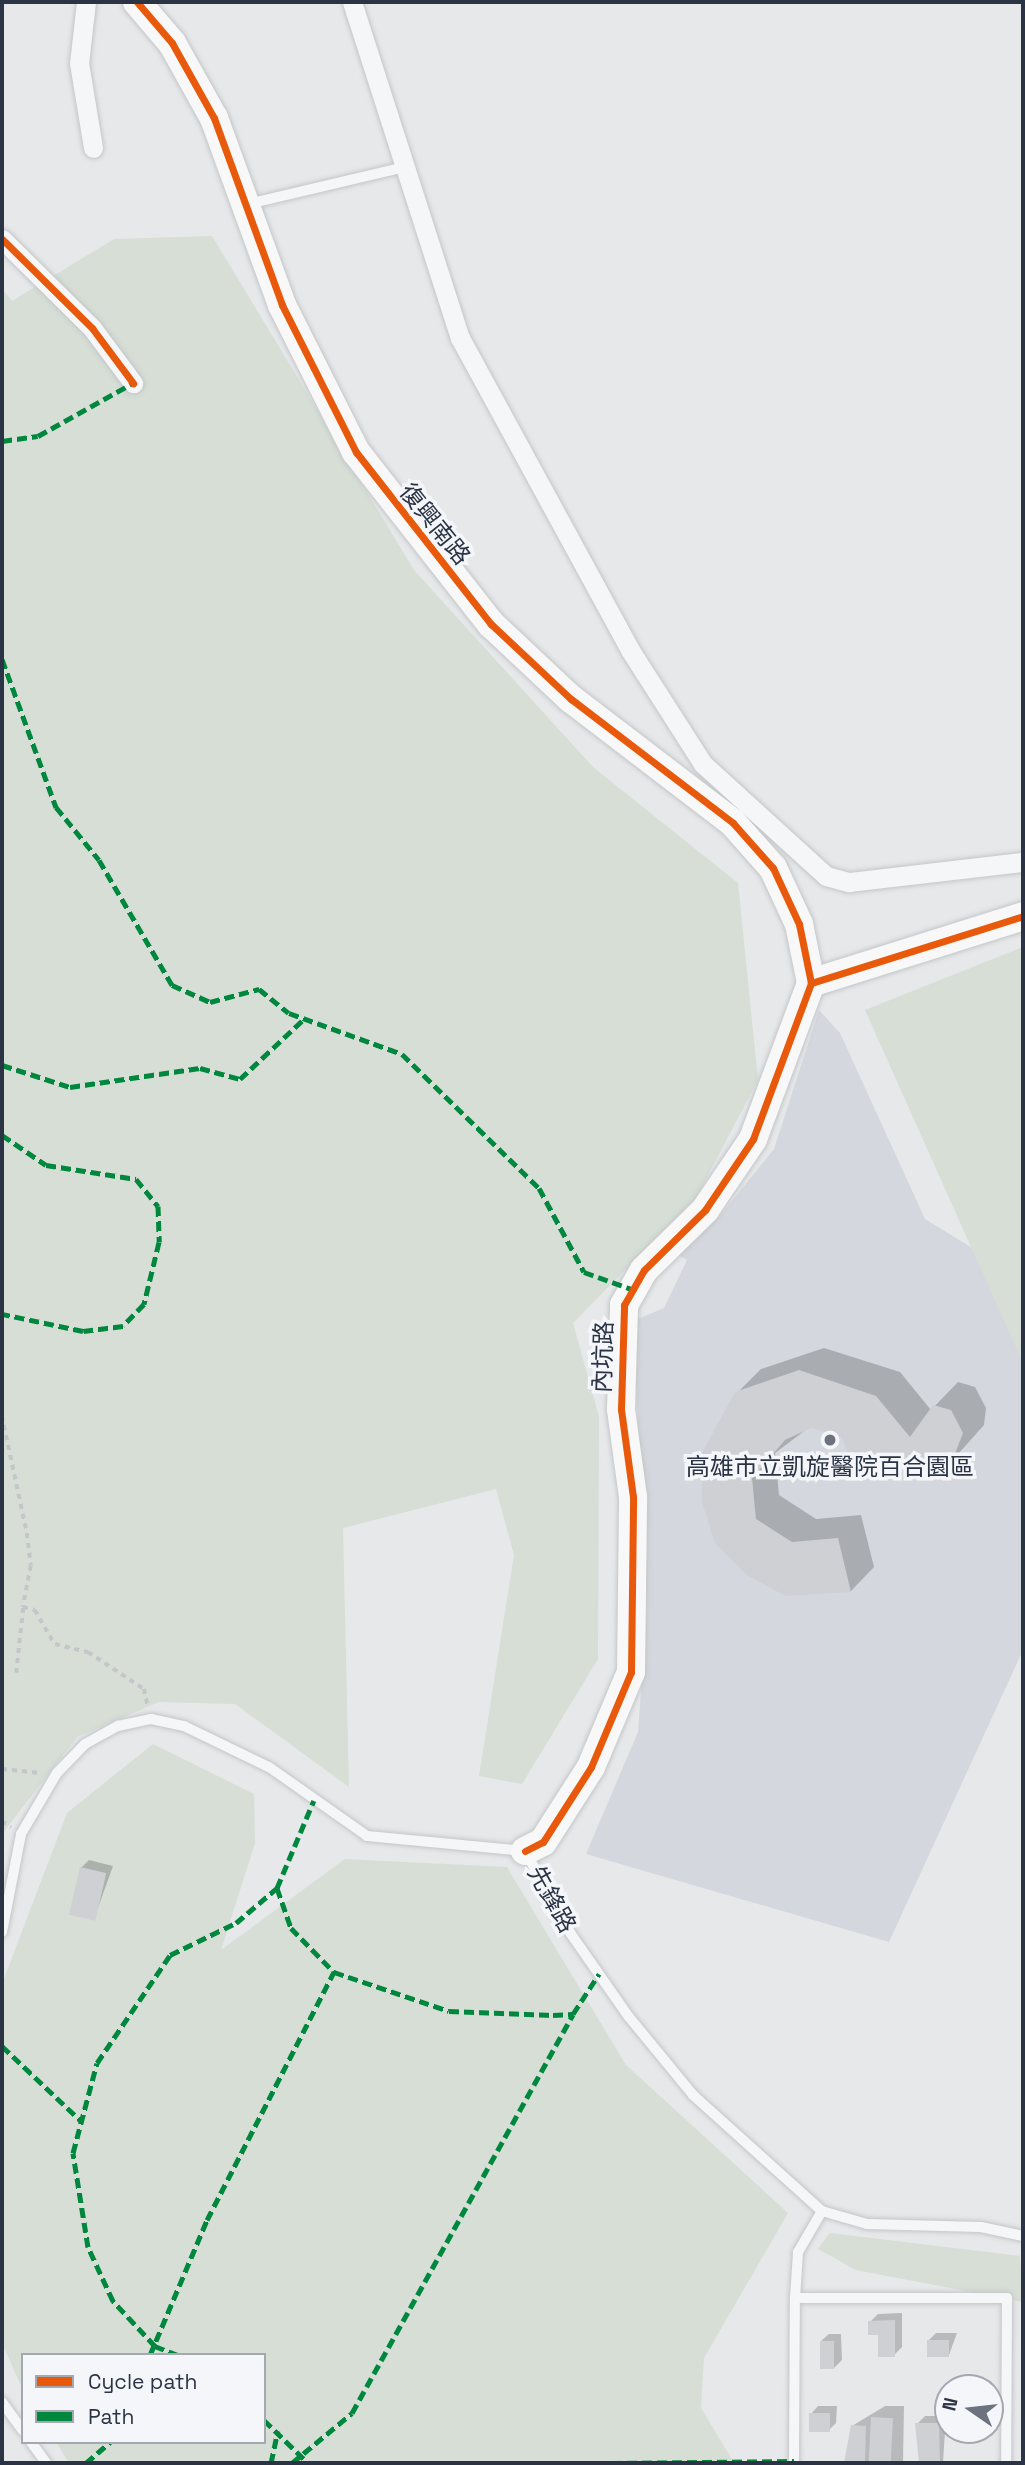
<!DOCTYPE html>
<meta charset="utf-8">
<style>
body{margin:0}
#map{position:relative;width:1025px;height:2465px;overflow:hidden;background:#e6e8ea;font-family:"Space Grotesk","Noto Sans TC",sans-serif}
div>[style]{position:absolute}
.built>*{inset:0;background:#d4d7dd}
.green>*{inset:0;background:#d6ded6}
.shadow>*{inset:0;background:#0003}
.building>*{inset:0;background:#ced0d3;transform-origin:0 0}
.path>*{height:3.5px;margin-top:-1.75px;transform-origin:0;background:repeating-linear-gradient(90deg,#c5c6ca 0 5px,transparent 0 10px)}
.roads{filter:drop-shadow(0 0 2px #c4c6c8) drop-shadow(0 0 2px #c4c6c8)}
.lane>*{height:10px;margin:-5px;padding:0 5px;transform-origin:5px;border-radius:5px;background:#f5f6f7}
.street>*{height:19px;margin:-9.5px;padding:0 9.5px;transform-origin:9.5px;border-radius:9.5px;background:#f5f6f7}
.secondary>*{height:28px;margin:-14px;padding:0 14px;transform-origin:14px;border-radius:14px;background:#f8f8f8}
.quiet>*{height:5px;margin-top:-2.5px;transform-origin:0;background:repeating-linear-gradient(90deg,#00873e 0 10px,transparent 0 15px)}
.cycleway>*{height:7px;margin:-3.5px;padding:0 3.5px;transform-origin:3.5px;border-radius:3.5px;background:#e8590c}
.dots>*{width:19px;height:19px;translate:-50% -50%;box-sizing:border-box;border:4px solid #f4f6f9;border-radius:50%}
span{translate:-50% -50%;white-space:nowrap;text-align:center;line-height:1.15;-webkit-text-stroke:7px #f4f6f9;paint-order:stroke}
.street-label{font-size:24px;color:#2b3445}
.poi-label{font-size:24px;color:#2b3445}
.frame{position:absolute;inset:0;border:4px solid #2b3445;pointer-events:none}
.legend{position:absolute;left:21px;top:2353px;width:245px;height:91px;box-sizing:border-box;background:#f4f6f9;border:2px solid #a4a8b1;margin:0;padding:9px 12px;list-style:none;font-size:21px;color:#2b3445}
.legend li{display:flex;align-items:center;gap:14px;height:35px}
.legend b{width:35px;border:2px solid #a4a8b1}
.north{position:absolute;left:934px;top:2374px;width:70px;height:70px;box-sizing:border-box;background:#f4f6f9;border:2px solid #a4a8b1;border-radius:50%;rotate:284deg;font-size:19px;font-weight:700;line-height:28px;text-align:center;color:#2b3445}
.north::after{content:'';display:block;margin:auto;width:24px;height:32px;background:#6c737f;clip-path:polygon(50% 0,100% 100%,50% 72%,0 100%)}
</style>
<div id="map">
<div class="built">
<i style="clip-path:polygon(819px 1010px,840px 1033px,925px 1219px,1023px 1279px,1023px 1650px,889px 1942px,586px 1854px,638px 1732px,647px 1608px,633px 1321px,664px 1308px,687px 1260px,676px 1253px,719px 1217px,774px 1149px)"></i>
</div>
<div class="green">
<i style="clip-path:polygon(212px 236px,414px 570px,593px 767px,738px 883px,758px 1080px,696px 1198px,573px 1323px,599px 1417px,598px 1659px,522px 1784px,479px 1776px,514px 1555px,496px 1489px,343px 1528px,349px 1787px,235px 1704px,159px 1702px,77px 1737px,2px 1834px,2px 289px,12px 301px,114px 239px)"></i>
<i style="clip-path:polygon(1023px 947px,1023px 1363px,865px 1010px)"></i>
<i style="clip-path:polygon(153px 1744px,254px 1794px,255px 1843px,221px 1950px,345px 1859px,507px 1867px,626px 2065px,788px 2213px,704px 2358px,701px 2408px,734px 2463px,69px 2463px,56px 2442px,264px 2442px,264px 2355px,23px 2355px,23px 2390px,2px 2343px,2px 1984px,67px 1813px)"></i>
<i style="clip-path:polygon(830px 2233px,1020px 2256px,1023px 2302px,856px 2270px,818px 2249px)"></i>
</div>
<div class="shadow">
<i style="clip-path:polygon(824px 1348px,900px 1372px,931px 1410px,958px 1382px,975px 1387px,986px 1408px,984px 1425px,951px 1462px,811px 1426px,775px 1453px,779px 1495px,816px 1519px,861px 1515px,874px 1567px,851px 1591px,749px 1574px,737px 1393px,761px 1369px)"></i>
<i style="clip-path:polygon(89px 1860px,113px 1866px,94px 1919px,81px 1868px)"></i>
<i style="clip-path:polygon(902px 2313px,902px 2347px,894px 2355px,870px 2322px,878px 2314px)"></i>
<i style="clip-path:polygon(936px 2333px,957px 2333px,949px 2355px,928px 2341px)"></i>
<i style="clip-path:polygon(829px 2334px,841px 2334px,842px 2360px,834px 2368px,821px 2341px)"></i>
<i style="clip-path:polygon(818px 2406px,837px 2406px,836px 2423px,828px 2431px,811px 2414px)"></i>
<i style="clip-path:polygon(885px 2406px,904px 2406px,903px 2463px,848px 2463px,852px 2426px)"></i>
<i style="clip-path:polygon(925px 2416px,946px 2416px,943px 2463px,921px 2463px,917px 2424px)"></i>
</div>
<div class="building">
<i style="clip-path:polygon(799px 1370px,876px 1396px,910px 1437px,933px 1405px,951px 1410px,963px 1433px,951px 1464px,917px 1457px,858px 1473px,841px 1437px,811px 1428px,785px 1440px,752px 1478px,756px 1519px,792px 1542px,838px 1538px,851px 1592px,786px 1596px,748px 1576px,715px 1543px,702px 1502px,702px 1453px,735px 1392px)"></i>
<i style="left:80px;top:1867px;width:27px;height:49px;rotate:13deg"></i>
<i style="clip-path:polygon(895px 2320px,895px 2357px,878px 2357px,878px 2335px,868px 2335px,868px 2321px)"></i>
<i style="left:927px;top:2340px;width:22px;height:17px"></i>
<i style="left:820px;top:2341px;width:14px;height:28px"></i>
<i style="left:809px;top:2413px;width:21px;height:19px"></i>
<i style="left:871px;top:2417px;width:22px;height:46px;rotate:3deg"></i>
<i style="clip-path:polygon(915px 2423px,939px 2423px,940px 2463px,919px 2463px)"></i>
<i style="clip-path:polygon(851px 2425px,866px 2426px,865px 2463px,844px 2463px)"></i>
</div>
<div class="path">
<i style="left:2px;top:1416px;width:120px;rotate:77.9deg"></i>
<i style="left:27px;top:1533px;width:33px;rotate:83deg"></i>
<i style="left:31px;top:1566px;width:42px;rotate:101deg"></i>
<i style="left:23px;top:1607px;width:12px;rotate:14deg"></i>
<i style="left:35px;top:1610px;width:39px;rotate:60deg"></i>
<i style="left:55px;top:1644px;width:34px;rotate:14deg"></i>
<i style="left:88px;top:1652px;width:67px;rotate:33.5deg"></i>
<i style="left:144px;top:1689px;width:18px;rotate:77deg"></i>
<i style="left:16px;top:1673px;width:66px;rotate:-83.9deg"></i>
<i style="left:2px;top:1769px;width:39px;rotate:6deg"></i>
<i style="left:2px;top:1821px;width:11px;rotate:34deg"></i>
</div>
<div class="roads">
<div class="lane">
<i style="left:248px;top:204px;width:160px;rotate:-13.3deg"></i>
<i style="left:2px;top:1932px;width:100px;rotate:-79deg"></i>
<i style="left:21px;top:1834px;width:71px;rotate:-59.5deg"></i>
<i style="left:57px;top:1773px;width:40px;rotate:-46deg"></i>
<i style="left:85px;top:1744px;width:38px;rotate:-29deg"></i>
<i style="left:118px;top:1726px;width:34px;rotate:-12deg"></i>
<i style="left:151px;top:1719px;width:34px;rotate:12deg"></i>
<i style="left:184px;top:1726px;width:94px;rotate:25.8deg"></i>
<i style="left:269px;top:1767px;width:120px;rotate:35.1deg"></i>
<i style="left:367px;top:1836px;width:159px;rotate:5.4deg"></i>
<i style="left:525px;top:1851px;width:95px;rotate:61deg"></i>
<i style="left:571px;top:1934px;width:101px;rotate:55.1deg"></i>
<i style="left:629px;top:2017px;width:101px;rotate:50.6deg"></i>
<i style="left:693px;top:2095px;width:173px;rotate:42deg"></i>
<i style="left:822px;top:2211px;width:47px;rotate:16.1deg"></i>
<i style="left:867px;top:2224px;width:114px;rotate:1.5deg"></i>
<i style="left:981px;top:2227px;width:43px;rotate:12.1deg"></i>
<i style="left:822px;top:2211px;width:48px;rotate:120.3deg"></i>
<i style="left:798px;top:2252px;width:46px;rotate:93.7deg"></i>
<i style="left:795px;top:2298px;width:212px"></i>
<i style="left:1007px;top:2298px;width:165px;rotate:90.3deg"></i>
<i style="left:2px;top:2402px;width:36px;rotate:54deg"></i>
<i style="left:31px;top:2442px;width:26px;rotate:54deg"></i>
<i style="left:794px;top:2463px;width:165px;rotate:-89.7deg"></i>
</div>
<div class="street">
<i style="left:86px;top:2px;width:61px;rotate:96.5deg"></i>
<i style="left:79px;top:63px;width:86px;rotate:80.6deg"></i>
<i style="left:352px;top:2px;width:353px;rotate:72.2deg"></i>
<i style="left:460px;top:338px;width:355px;rotate:61.4deg"></i>
<i style="left:630px;top:650px;width:135px;rotate:57.4deg"></i>
<i style="left:703px;top:764px;width:166px;rotate:42.3deg"></i>
<i style="left:826px;top:876px;width:24px;rotate:15deg"></i>
<i style="left:849px;top:882px;width:175px;rotate:-6.6deg"></i>
<i style="left:2px;top:239px;width:127px;rotate:44.7deg"></i>
<i style="left:92px;top:328px;width:69px;rotate:53.3deg"></i>
</div>
<div class="secondary">
<i style="left:137px;top:2px;width:54px;rotate:49.5deg"></i>
<i style="left:172px;top:43px;width:86px;rotate:60.8deg"></i>
<i style="left:214px;top:118px;width:199px;rotate:70deg"></i>
<i style="left:282px;top:305px;width:165px;rotate:63.3deg"></i>
<i style="left:356px;top:452px;width:219px;rotate:51.9deg"></i>
<i style="left:491px;top:624px;width:110px;rotate:43.2deg"></i>
<i style="left:571px;top:699px;width:204px;rotate:37.4deg"></i>
<i style="left:733px;top:823px;width:60px;rotate:48.4deg"></i>
<i style="left:773px;top:868px;width:62px;rotate:65.1deg"></i>
<i style="left:799px;top:924px;width:60px;rotate:78.5deg"></i>
<i style="left:525px;top:1851px;width:20px;rotate:-27deg"></i>
<i style="left:543px;top:1842px;width:89px;rotate:-57.4deg"></i>
<i style="left:591px;top:1767px;width:103px;rotate:-67.2deg"></i>
<i style="left:631px;top:1672px;width:175px;rotate:-89.3deg"></i>
<i style="left:633px;top:1497px;width:89px;rotate:-97.8deg"></i>
<i style="left:621px;top:1409px;width:104px;rotate:-88.3deg"></i>
<i style="left:624px;top:1305px;width:40px;rotate:-60.3deg"></i>
<i style="left:644px;top:1270px;width:86px;rotate:-44.5deg"></i>
<i style="left:705px;top:1210px;width:86px;rotate:-55.9deg"></i>
<i style="left:753px;top:1139px;width:166px;rotate:-69.6deg"></i>
<i style="left:811px;top:983px;width:222px;rotate:-17.5deg"></i>
</div>
</div>
<div class="quiet">
<i style="left:2px;top:441px;width:36px;rotate:-8deg"></i>
<i style="left:38px;top:436px;width:109px;rotate:-29.2deg"></i>
<i style="left:2px;top:659px;width:158px;rotate:70deg"></i>
<i style="left:56px;top:807px;width:68px;rotate:50.9deg"></i>
<i style="left:99px;top:860px;width:145px;rotate:59.7deg"></i>
<i style="left:172px;top:985px;width:42px;rotate:24.1deg"></i>
<i style="left:210px;top:1002px;width:51px;rotate:-14.9deg"></i>
<i style="left:259px;top:989px;width:38px;rotate:39deg"></i>
<i style="left:289px;top:1013px;width:120px;rotate:19.9deg"></i>
<i style="left:402px;top:1054px;width:192px;rotate:44.4deg"></i>
<i style="left:539px;top:1188px;width:95px;rotate:61.8deg"></i>
<i style="left:584px;top:1272px;width:53px;rotate:19.8deg"></i>
<i style="left:2px;top:1065px;width:71px;rotate:17.9deg"></i>
<i style="left:70px;top:1087px;width:131px;rotate:-8.3deg"></i>
<i style="left:200px;top:1068px;width:41px;rotate:15.4deg"></i>
<i style="left:240px;top:1079px;width:88px;rotate:-43.2deg"></i>
<i style="left:2px;top:1135px;width:53px;rotate:34.3deg"></i>
<i style="left:46px;top:1165px;width:91px;rotate:8.8deg"></i>
<i style="left:136px;top:1179px;width:35px;rotate:51deg"></i>
<i style="left:158px;top:1206px;width:36px;rotate:88deg"></i>
<i style="left:159px;top:1242px;width:64px;rotate:103.6deg"></i>
<i style="left:144px;top:1304px;width:30px;rotate:134deg"></i>
<i style="left:123px;top:1326px;width:40px;rotate:172.9deg"></i>
<i style="left:83px;top:1331px;width:83px;rotate:-168.1deg"></i>
<i style="left:277px;top:1888px;width:42px;rotate:70.7deg"></i>
<i style="left:291px;top:1928px;width:62px;rotate:45.7deg"></i>
<i style="left:2px;top:2046px;width:109px;rotate:43.5deg"></i>
<i style="left:150px;top:2355px;width:147px;rotate:-67.1deg"></i>
<i style="left:207px;top:2220px;width:279px;rotate:-62.9deg"></i>
<i style="left:334px;top:1972px;width:121px;rotate:18.7deg"></i>
<i style="left:449px;top:2011px;width:104px;rotate:2.2deg"></i>
<i style="left:553px;top:2015px;width:20px;rotate:-3deg"></i>
<i style="left:573px;top:2014px;width:48px;rotate:-57deg"></i>
<i style="left:178px;top:2355px;width:25px;rotate:-159deg"></i>
<i style="left:155px;top:2346px;width:62px;rotate:-133deg"></i>
<i style="left:113px;top:2301px;width:60px;rotate:-114.8deg"></i>
<i style="left:88px;top:2247px;width:95px;rotate:-99.1deg"></i>
<i style="left:73px;top:2153px;width:93px;rotate:-75.1deg"></i>
<i style="left:97px;top:2063px;width:130px;rotate:-55.9deg"></i>
<i style="left:170px;top:1955px;width:73px;rotate:-25.9deg"></i>
<i style="left:236px;top:1923px;width:54px;rotate:-40.5deg"></i>
<i style="left:277px;top:1888px;width:95px;rotate:-67.2deg"></i>
<i style="left:264px;top:2420px;width:62px;rotate:44.3deg"></i>
<i style="left:86px;top:2463px;width:32px;rotate:-41deg"></i>
<i style="left:271px;top:2463px;width:33px;rotate:-78deg"></i>
<i style="left:292px;top:2463px;width:78px;rotate:-39.8deg"></i>
<i style="left:352px;top:2413px;width:456px;rotate:-61deg"></i>
<i style="left:612px;top:2463px;width:182px;rotate:-0.6deg"></i>
</div>
<div class="cycleway">
<i style="left:137px;top:2px;width:54px;rotate:49.5deg"></i>
<i style="left:172px;top:43px;width:86px;rotate:60.8deg"></i>
<i style="left:214px;top:118px;width:199px;rotate:70deg"></i>
<i style="left:282px;top:305px;width:165px;rotate:63.3deg"></i>
<i style="left:356px;top:452px;width:219px;rotate:51.9deg"></i>
<i style="left:491px;top:624px;width:110px;rotate:43.2deg"></i>
<i style="left:571px;top:699px;width:204px;rotate:37.4deg"></i>
<i style="left:733px;top:823px;width:60px;rotate:48.4deg"></i>
<i style="left:773px;top:868px;width:62px;rotate:65.1deg"></i>
<i style="left:799px;top:924px;width:60px;rotate:78.5deg"></i>
<i style="left:2px;top:239px;width:127px;rotate:44.7deg"></i>
<i style="left:92px;top:328px;width:69px;rotate:53.3deg"></i>
<i style="left:525px;top:1851px;width:20px;rotate:-27deg"></i>
<i style="left:543px;top:1842px;width:89px;rotate:-57.4deg"></i>
<i style="left:591px;top:1767px;width:103px;rotate:-67.2deg"></i>
<i style="left:631px;top:1672px;width:175px;rotate:-89.3deg"></i>
<i style="left:633px;top:1497px;width:89px;rotate:-97.8deg"></i>
<i style="left:621px;top:1409px;width:104px;rotate:-88.3deg"></i>
<i style="left:624px;top:1305px;width:40px;rotate:-60.3deg"></i>
<i style="left:644px;top:1270px;width:86px;rotate:-44.5deg"></i>
<i style="left:705px;top:1210px;width:86px;rotate:-55.9deg"></i>
<i style="left:753px;top:1139px;width:166px;rotate:-69.6deg"></i>
<i style="left:811px;top:983px;width:222px;rotate:-17.5deg"></i>
</div>
<div class="dots">
<i style="left:830px;top:1440px;background:#6c737f"></i>
</div>
<div class="street-label">
<span style="left:435px;top:524px;rotate:51deg">復興南路</span>
<span style="left:603px;top:1357px;rotate:-88deg">內坑路</span>
<span style="left:552px;top:1899px;rotate:61deg">先鋒路</span>
</div>
<div class="poi-label">
<span style="left:830px;top:1467px">高雄市立凱旋醫院百合園區</span>
</div>
<div class="frame"></div>
<ul class="legend">
<li><b style="height:9px;background:#e8590c"></b>Cycle path</li>
<li><b style="height:9px;background:#00873e"></b>Path</li>
</ul>
<div class="north">N</div>
</div>
